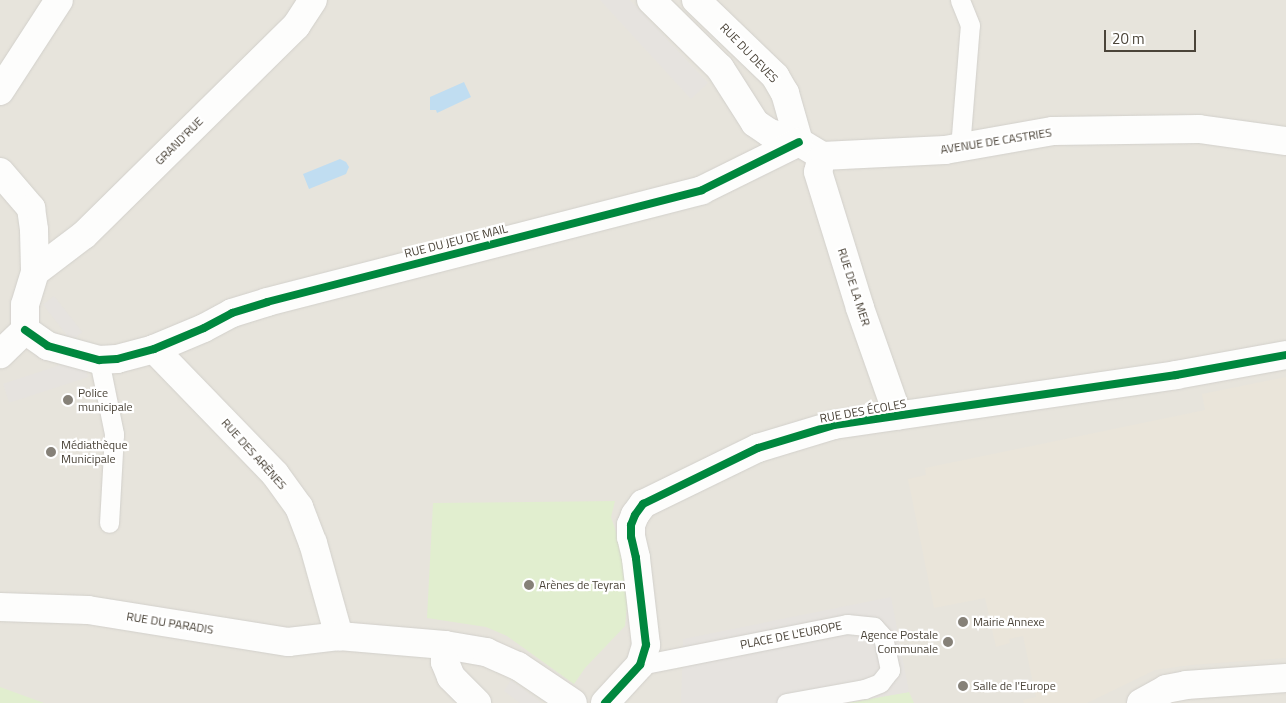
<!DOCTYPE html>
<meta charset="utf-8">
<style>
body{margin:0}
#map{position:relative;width:1286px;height:703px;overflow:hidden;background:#f4f2ee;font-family:"Titillium Web",sans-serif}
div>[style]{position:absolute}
.residential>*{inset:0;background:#e7e4dc;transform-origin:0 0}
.education>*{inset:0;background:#eae5da}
.green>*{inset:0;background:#e1eecf}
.parking>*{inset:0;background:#e6e3df;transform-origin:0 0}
.water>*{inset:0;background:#c0ddf1}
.roads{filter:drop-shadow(0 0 1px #d2d0cb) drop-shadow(0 0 1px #d2d0cb)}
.lane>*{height:19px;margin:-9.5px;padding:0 9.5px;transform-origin:9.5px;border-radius:9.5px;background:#fdfdfc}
.street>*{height:28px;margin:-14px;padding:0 14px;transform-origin:14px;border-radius:14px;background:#fdfdfc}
.cycleway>*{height:8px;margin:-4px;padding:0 4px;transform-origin:4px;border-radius:4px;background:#00873e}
.dots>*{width:14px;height:14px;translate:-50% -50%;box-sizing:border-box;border:2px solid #fff;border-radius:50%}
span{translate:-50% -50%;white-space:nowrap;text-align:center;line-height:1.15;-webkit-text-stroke:4.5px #fff;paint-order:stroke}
.street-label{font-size:12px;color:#4b4439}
.poi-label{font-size:12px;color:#4b4439}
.left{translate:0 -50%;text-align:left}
.right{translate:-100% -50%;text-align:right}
.scale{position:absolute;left:1104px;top:30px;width:92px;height:22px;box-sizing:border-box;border:2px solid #4b4439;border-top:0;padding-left:6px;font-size:15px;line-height:18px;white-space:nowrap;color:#4b4439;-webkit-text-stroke:4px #fff;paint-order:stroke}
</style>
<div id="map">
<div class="residential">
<i style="left:0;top:0;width:1286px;height:703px"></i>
</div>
<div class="education">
<i style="clip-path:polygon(1286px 377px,1286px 658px,1191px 665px,1155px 670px,1087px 703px,1024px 703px,1023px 700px,1036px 697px,1023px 636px,1009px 639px,1010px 643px,996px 647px,985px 598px,934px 608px,908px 479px,926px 475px,925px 468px,1205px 410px,1202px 394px)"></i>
</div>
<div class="green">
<i style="clip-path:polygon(615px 501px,611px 517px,621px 547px,628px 596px,625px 626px,585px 668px,574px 684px,507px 636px,486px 627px,427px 618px,433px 503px)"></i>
<i style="clip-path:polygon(0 687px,44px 703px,0 703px)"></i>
<i style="clip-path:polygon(909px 692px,914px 703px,843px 703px)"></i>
</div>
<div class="parking">
<i style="clip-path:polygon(600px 0,630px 0,708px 83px,691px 99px)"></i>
<i style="left:54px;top:296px;width:46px;height:14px;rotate:52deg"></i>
<i style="left:82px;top:358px;width:20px;height:83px;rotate:72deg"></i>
<i style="clip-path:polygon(891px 597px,909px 692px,847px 703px,681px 703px,683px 639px)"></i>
<i style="clip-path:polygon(511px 680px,542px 703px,520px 703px,504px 691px)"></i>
</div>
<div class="water">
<i style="clip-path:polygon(464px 82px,471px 97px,437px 113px,436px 110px,430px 110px,430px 97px)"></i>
<i style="clip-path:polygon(340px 159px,346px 162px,349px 167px,346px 174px,309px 189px,303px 174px)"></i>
</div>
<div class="roads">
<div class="lane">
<i style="left:960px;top:148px;width:123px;rotate:-85.4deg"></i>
<i style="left:970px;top:25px;width:27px;rotate:-112deg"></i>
<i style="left:99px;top:360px;width:76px;rotate:78.5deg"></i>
<i style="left:114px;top:434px;width:89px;rotate:93.2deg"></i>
<i style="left:640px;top:665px;width:211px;rotate:-11.2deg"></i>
<i style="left:847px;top:624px;width:27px;rotate:6deg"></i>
<i style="left:874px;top:627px;width:13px;rotate:48deg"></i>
<i style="left:883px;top:637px;width:34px;rotate:78deg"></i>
<i style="left:890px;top:670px;width:16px;rotate:128deg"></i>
<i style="left:880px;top:683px;width:17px;rotate:159deg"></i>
<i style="left:864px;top:689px;width:79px;rotate:169.8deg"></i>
</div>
<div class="street">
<i style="left:651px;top:0;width:97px;rotate:44.6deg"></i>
<i style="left:720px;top:68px;width:65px;rotate:57.5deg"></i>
<i style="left:755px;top:123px;width:18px;rotate:34deg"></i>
<i style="left:770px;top:133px;width:30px;rotate:17deg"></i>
<i style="left:799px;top:142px;width:27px;rotate:31deg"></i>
<i style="left:822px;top:156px;width:123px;rotate:-2.8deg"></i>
<i style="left:945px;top:150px;width:110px;rotate:-10deg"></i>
<i style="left:1053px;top:131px;width:146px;rotate:-0.8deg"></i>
<i style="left:1199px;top:129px;width:88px;rotate:7.9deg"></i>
<i style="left:696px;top:0;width:110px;rotate:43.9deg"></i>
<i style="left:775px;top:76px;width:20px;rotate:60deg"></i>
<i style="left:785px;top:93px;width:51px;rotate:74.1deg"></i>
<i style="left:0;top:91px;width:108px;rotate:-57deg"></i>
<i style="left:822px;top:156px;width:16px;rotate:104deg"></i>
<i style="left:818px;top:172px;width:142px;rotate:72.8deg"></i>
<i style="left:860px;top:308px;width:114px;rotate:70.6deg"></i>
<i style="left:0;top:172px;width:48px;rotate:49.3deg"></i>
<i style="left:31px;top:208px;width:22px;rotate:82deg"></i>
<i style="left:34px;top:230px;width:42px;rotate:88.6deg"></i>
<i style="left:35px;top:272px;width:34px;rotate:107deg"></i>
<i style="left:25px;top:305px;width:25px;rotate:90deg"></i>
<i style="left:25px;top:330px;width:35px;rotate:136deg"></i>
<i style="left:35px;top:272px;width:61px;rotate:-37.1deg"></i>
<i style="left:84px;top:235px;width:298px;rotate:-44.6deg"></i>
<i style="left:296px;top:26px;width:31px;rotate:-57deg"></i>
<i style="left:25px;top:330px;width:28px;rotate:35deg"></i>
<i style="left:48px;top:346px;width:53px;rotate:15.4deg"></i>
<i style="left:99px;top:360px;width:18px;rotate:-3deg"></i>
<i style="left:117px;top:359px;width:38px;rotate:-15deg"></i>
<i style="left:154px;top:349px;width:54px;rotate:-22.8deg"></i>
<i style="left:204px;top:328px;width:32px;rotate:-28deg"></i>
<i style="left:232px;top:313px;width:37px;rotate:-17deg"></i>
<i style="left:267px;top:302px;width:449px;rotate:-14.4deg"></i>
<i style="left:702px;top:190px;width:108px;rotate:-26.3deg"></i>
<i style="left:154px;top:349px;width:174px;rotate:45.9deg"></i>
<i style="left:275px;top:474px;width:41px;rotate:54deg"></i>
<i style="left:299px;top:507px;width:39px;rotate:69deg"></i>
<i style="left:313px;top:543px;width:97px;rotate:74.4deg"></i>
<i style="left:0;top:607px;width:88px;rotate:2deg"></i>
<i style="left:88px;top:610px;width:203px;rotate:9.1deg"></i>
<i style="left:288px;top:642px;width:51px;rotate:-6.7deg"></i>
<i style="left:339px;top:636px;width:106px;rotate:4.9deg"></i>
<i style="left:445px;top:645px;width:42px;rotate:9.7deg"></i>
<i style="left:486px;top:652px;width:35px;rotate:24deg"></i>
<i style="left:518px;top:666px;width:66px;rotate:33.9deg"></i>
<i style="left:445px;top:645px;width:17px;rotate:90deg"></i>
<i style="left:445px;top:662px;width:16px;rotate:68deg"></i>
<i style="left:451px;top:677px;width:37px;rotate:45deg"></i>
<i style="left:605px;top:703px;width:52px;rotate:-47.4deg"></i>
<i style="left:640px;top:665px;width:21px;rotate:-73deg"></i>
<i style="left:646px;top:645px;width:88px;rotate:-96.6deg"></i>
<i style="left:636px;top:558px;width:22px;rotate:-103deg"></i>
<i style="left:631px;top:537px;width:12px;rotate:-90deg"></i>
<i style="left:631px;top:525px;width:11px;rotate:-68deg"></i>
<i style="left:635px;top:515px;width:14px;rotate:-54deg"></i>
<i style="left:643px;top:504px;width:128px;rotate:-26deg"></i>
<i style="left:758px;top:448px;width:79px;rotate:-16.8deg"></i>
<i style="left:834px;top:425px;width:346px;rotate:-8.3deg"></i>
<i style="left:1176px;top:375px;width:112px;rotate:-10.3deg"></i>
<i style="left:1141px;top:703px;width:29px;rotate:-29deg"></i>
<i style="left:1166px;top:689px;width:20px;rotate:-11deg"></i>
<i style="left:1186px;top:685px;width:100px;rotate:-4deg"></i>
</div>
</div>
<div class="cycleway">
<i style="left:25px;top:330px;width:28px;rotate:35deg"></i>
<i style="left:48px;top:346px;width:53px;rotate:15.4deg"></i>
<i style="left:99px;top:360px;width:18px;rotate:-3deg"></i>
<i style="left:117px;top:359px;width:38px;rotate:-15deg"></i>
<i style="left:154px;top:349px;width:54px;rotate:-22.8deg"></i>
<i style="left:204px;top:328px;width:32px;rotate:-28deg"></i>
<i style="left:232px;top:313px;width:37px;rotate:-17deg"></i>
<i style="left:267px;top:302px;width:449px;rotate:-14.4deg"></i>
<i style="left:702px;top:190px;width:108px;rotate:-26.3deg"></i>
<i style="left:605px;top:703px;width:52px;rotate:-47.4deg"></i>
<i style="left:640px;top:665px;width:21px;rotate:-73deg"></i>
<i style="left:646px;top:645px;width:88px;rotate:-96.6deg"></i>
<i style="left:636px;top:558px;width:22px;rotate:-103deg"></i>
<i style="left:631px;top:537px;width:12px;rotate:-90deg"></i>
<i style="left:631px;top:525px;width:11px;rotate:-68deg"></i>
<i style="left:635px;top:515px;width:14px;rotate:-54deg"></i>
<i style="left:643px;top:504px;width:128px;rotate:-26deg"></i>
<i style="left:758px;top:448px;width:79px;rotate:-16.8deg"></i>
<i style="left:834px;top:425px;width:346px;rotate:-8.3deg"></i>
<i style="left:1176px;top:375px;width:112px;rotate:-10.3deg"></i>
</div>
<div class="dots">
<i style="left:68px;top:400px;background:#868178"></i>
<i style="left:51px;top:452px;background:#868178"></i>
<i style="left:529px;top:585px;background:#868178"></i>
<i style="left:963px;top:622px;background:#868178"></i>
<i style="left:948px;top:642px;background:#868178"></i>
<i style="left:963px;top:686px;background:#868178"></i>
</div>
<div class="street-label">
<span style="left:749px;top:53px;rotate:46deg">RUE DU DEVES</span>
<span style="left:179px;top:141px;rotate:-45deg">GRAND'RUE</span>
<span style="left:996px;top:141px;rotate:-9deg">AVENUE DE CASTRIES</span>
<span style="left:456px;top:241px;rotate:-14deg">RUE DU JEU DE MAIL</span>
<span style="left:854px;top:287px;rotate:72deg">RUE DE LA MER</span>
<span style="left:863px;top:411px;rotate:-10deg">RUE DES ÉCOLES</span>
<span style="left:254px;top:454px;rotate:48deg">RUE DES ARÈNES</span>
<span style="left:170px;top:623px;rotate:9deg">RUE DU PARADIS</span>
<span style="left:791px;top:635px;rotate:-11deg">PLACE DE L'EUROPE</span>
</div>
<div class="poi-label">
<span class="left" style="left:78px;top:400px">Police<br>municipale</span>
<span class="left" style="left:61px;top:452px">Médiathèque<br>Municipale</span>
<span class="left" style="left:539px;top:585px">Arènes de Teyran</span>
<span class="left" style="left:973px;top:622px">Mairie Annexe</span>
<span class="right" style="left:938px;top:642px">Agence Postale<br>Communale</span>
<span class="left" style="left:973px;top:686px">Salle de l'Europe</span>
</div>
<div class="scale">20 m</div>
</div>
